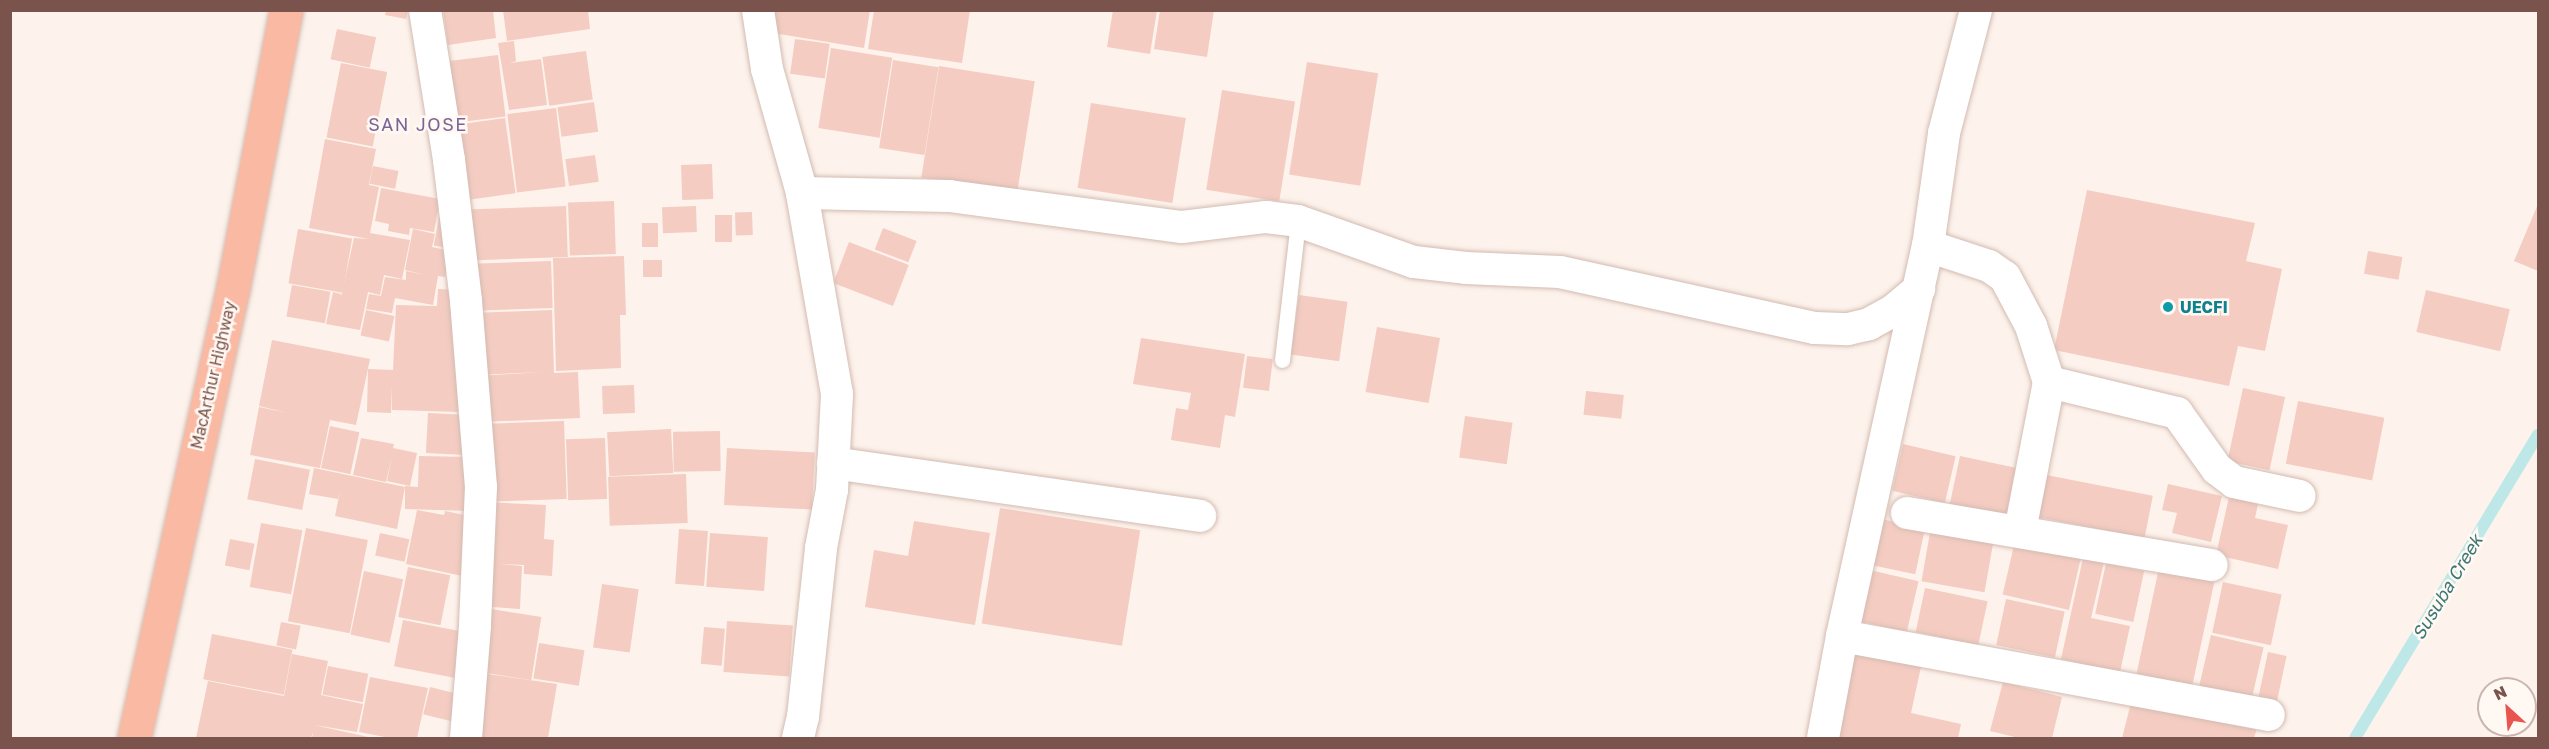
<!DOCTYPE html>
<style>
body{margin:0}
#map{position:relative;width:2549px;height:749px;overflow:hidden;background:#fdf3ec;font-family:"Golos Text",sans-serif}
div>[style]{position:absolute}
.stream>*{height:12px;margin:-6px;padding:0 6px;transform-origin:6px;border-radius:6px;background:#bee8e7}
.building>*{inset:0;background:#f4ccc2;transform-origin:0 0}
.roads{filter:drop-shadow(0 0 2px #d3bbb2) drop-shadow(0 0 2px #d3bbb2)}
.service>*{height:15px;margin:-7.5px;padding:0 7.5px;transform-origin:7.5px;border-radius:7.5px;background:#fff}
.minor>*{height:32px;margin:-16px;padding:0 16px;transform-origin:16px;border-radius:16px;background:#fff}
.trunk>*{height:33px;margin:-16.5px;padding:0 16.5px;transform-origin:16.5px;border-radius:16.5px;background:#fab9a3}
.dots>*{width:16px;height:16px;translate:-50% -50%;box-sizing:border-box;border:3px solid #fff8f3;border-radius:50%}
span{translate:-50% -50%;white-space:nowrap;text-align:center;line-height:1.15;-webkit-text-stroke:5px #fff8f3;paint-order:stroke}
.culture-label{font-size:16px;color:#0d838f;font-weight:700}
.left{translate:0 -50%;text-align:left}
.street-label{font-size:16px;color:#7a544c}
.neighbourhood-label{font-size:18px;color:#7b6596;letter-spacing:1.5px}
.water-label{font-size:18px;color:#3c7876;font-style:italic}
.frame{position:absolute;inset:0;border:12px solid #7a544c;pointer-events:none}
.north{position:absolute;left:2477px;top:677px;width:60px;height:60px;box-sizing:border-box;background:#fff8f3;border:2px solid #cab6b0;border-radius:50%;rotate:334deg;font-size:16px;font-weight:700;line-height:24px;text-align:center;color:#7a544c}
.north::after{content:'';display:block;margin:auto;width:21px;height:27px;background:#e9544f;clip-path:polygon(50% 0,100% 100%,50% 72%,0 100%)}
</style>
<div id="map">
<div class="stream">
<i style="left:2355px;top:738px;width:354px;rotate:-58.9deg"></i>
</div>
<div class="building">
<i style="clip-path:polygon(386px 10px,408px 10px,406px 19px,385px 15px)"></i>
<i style="clip-path:polygon(443px 10px,493px 10px,496px 38px,448px 45px)"></i>
<i style="clip-path:polygon(503px 10px,588px 10px,590px 29px,507px 41px)"></i>
<i style="clip-path:polygon(771px 10px,870px 10px,864px 48px,767px 32px)"></i>
<i style="clip-path:polygon(874px 10px,970px 10px,962px 63px,868px 49px)"></i>
<i style="clip-path:polygon(1113px 10px,1157px 10px,1150px 54px,1107px 47px)"></i>
<i style="clip-path:polygon(1160px 10px,1214px 10px,1207px 57px,1154px 49px)"></i>
<i style="left:337px;top:29px;width:40px;height:31px;rotate:12deg"></i>
<i style="left:795px;top:39px;width:35px;height:35px;rotate:8deg"></i>
<i style="clip-path:polygon(514px 41px,516px 61px,510px 63px,541px 59px,547px 105px,509px 110px,498px 43px)"></i>
<i style="left:831px;top:48px;width:62px;height:81px;rotate:9deg"></i>
<i style="left:586px;top:51px;width:49px;height:44px;rotate:82deg"></i>
<i style="left:498px;top:55px;width:62px;height:53px;rotate:83deg"></i>
<i style="left:893px;top:60px;width:46px;height:89px;rotate:9deg"></i>
<i style="left:1307px;top:62px;width:72px;height:114px;rotate:9deg"></i>
<i style="left:341px;top:63px;width:47px;height:76px;rotate:11deg"></i>
<i style="left:939px;top:66px;width:97px;height:113px;rotate:9deg"></i>
<i style="left:1222px;top:90px;width:74px;height:101px;rotate:9deg"></i>
<i style="left:594px;top:102px;width:30px;height:37px;rotate:82deg"></i>
<i style="left:1091px;top:103px;width:96px;height:86px;rotate:9deg"></i>
<i style="left:556px;top:108px;width:79px;height:49px;rotate:83deg"></i>
<i style="left:505px;top:118px;width:76px;height:47px;rotate:82deg"></i>
<i style="clip-path:polygon(325px 139px,376px 149px,369px 185px,379px 187px,370px 233px,410px 240px,402px 279px,384px 275px,380px 295px,368px 292px,360px 330px,326px 324px,333px 292px,341px 294px,341px 297px,354px 238px,369px 239px,309px 228px)"></i>
<i style="left:595px;top:155px;width:27px;height:30px;rotate:82deg"></i>
<i style="left:712px;top:164px;width:35px;height:31px;rotate:88deg"></i>
<i style="left:373px;top:166px;width:26px;height:18px;rotate:11deg"></i>
<i style="clip-path:polygon(381px 188px,440px 199px,434px 232px,410px 228px,409px 235px,388px 231px,389px 224px,375px 221px)"></i>
<i style="clip-path:polygon(2087px 190px,2255px 223px,2246px 261px,2282px 269px,2265px 351px,2238px 346px,2229px 386px,2054px 350px)"></i>
<i style="left:614px;top:201px;width:53px;height:46px;rotate:88deg"></i>
<i style="clip-path:polygon(2538px 204px,2538px 271px,2514px 261px)"></i>
<i style="left:566px;top:206px;width:51px;height:99px;rotate:88deg"></i>
<i style="left:696px;top:206px;width:26px;height:34px;rotate:88deg"></i>
<i style="left:752px;top:212px;width:23px;height:17px;rotate:88deg"></i>
<i style="left:715px;top:215px;width:17px;height:27px"></i>
<i style="left:439px;top:218px;width:16px;height:28px;rotate:11deg"></i>
<i style="left:642px;top:223px;width:16px;height:24px"></i>
<i style="left:883px;top:228px;width:36px;height:23px;rotate:21deg"></i>
<i style="left:298px;top:229px;width:55px;height:55px;rotate:10deg"></i>
<i style="clip-path:polygon(413px 229px,435px 234px,432px 247px,450px 251px,445px 277px,438px 276px,433px 305px,395px 298px,392px 313px,366px 309px,369px 294px,381px 296px,385px 277px,406px 280px,406px 271px,425px 275px,405px 270px)"></i>
<i style="left:849px;top:242px;width:64px;height:44px;rotate:21deg"></i>
<i style="left:2368px;top:251px;width:35px;height:23px;rotate:10deg"></i>
<i style="clip-path:polygon(624px 256px,626px 315px,620px 315px,621px 368px,556px 371px,553px 258px)"></i>
<i style="left:662px;top:260px;width:17px;height:19px;rotate:90deg"></i>
<i style="left:551px;top:261px;width:47px;height:80px;rotate:88deg"></i>
<i style="left:292px;top:285px;width:39px;height:32px;rotate:10deg"></i>
<i style="clip-path:polygon(438px 289px,464px 290px,460px 412px,392px 410px,392px 385px,391px 413px,367px 412px,368px 369px,393px 370px,396px 305px,437px 306px)"></i>
<i style="left:2426px;top:290px;width:86px;height:43px;rotate:13deg"></i>
<i style="left:1299px;top:295px;width:49px;height:60px;rotate:8deg"></i>
<i style="left:366px;top:310px;width:29px;height:26px;rotate:12deg"></i>
<i style="clip-path:polygon(552px 310px,554px 373px,578px 372px,580px 418px,480px 422px,478px 376px,544px 372px,475px 375px,473px 313px)"></i>
<i style="left:1377px;top:327px;width:64px;height:66px;rotate:10deg"></i>
<i style="clip-path:polygon(1141px 338px,1245px 354px,1235px 417px,1225px 415px,1220px 448px,1171px 440px,1176px 408px,1188px 410px,1191px 393px,1133px 384px)"></i>
<i style="clip-path:polygon(272px 340px,370px 359px,356px 425px,330px 420px,320px 468px,250px 455px,259px 407px,288px 413px,259px 406px)"></i>
<i style="left:1247px;top:356px;width:26px;height:32px;rotate:7deg"></i>
<i style="left:634px;top:385px;width:28px;height:32px;rotate:88deg"></i>
<i style="left:2243px;top:388px;width:43px;height:75px;rotate:12deg"></i>
<i style="left:1586px;top:391px;width:38px;height:24px;rotate:6deg"></i>
<i style="left:2298px;top:401px;width:88px;height:64px;rotate:11deg"></i>
<i style="left:428px;top:413px;width:40px;height:40px;rotate:3deg"></i>
<i style="left:1465px;top:416px;width:48px;height:42px;rotate:8deg"></i>
<i style="left:564px;top:421px;width:78px;height:83px;rotate:88deg"></i>
<i style="left:330px;top:426px;width:30px;height:43px;rotate:12deg"></i>
<i style="left:671px;top:429px;width:44px;height:64px;rotate:87deg"></i>
<i style="left:720px;top:431px;width:40px;height:47px;rotate:89deg"></i>
<i style="clip-path:polygon(361px 438px,394px 444px,393px 448px,417px 453px,410px 486px,387px 481px,392px 456px,386px 482px,353px 475px)"></i>
<i style="left:605px;top:438px;width:61px;height:39px;rotate:88deg"></i>
<i style="left:1903px;top:444px;width:54px;height:48px;rotate:13deg"></i>
<i style="left:727px;top:448px;width:88px;height:57px;rotate:3deg"></i>
<i style="clip-path:polygon(419px 456px,471px 457px,469px 511px,405px 509px,405px 486px,418px 487px)"></i>
<i style="left:1960px;top:456px;width:63px;height:49px;rotate:12deg"></i>
<i style="left:255px;top:459px;width:56px;height:41px;rotate:11deg"></i>
<i style="clip-path:polygon(314px 468px,405px 487px,397px 529px,335px 516px,340px 491px,338px 499px,309px 494px)"></i>
<i style="left:2036px;top:473px;width:119px;height:43px;rotate:11deg"></i>
<i style="left:686px;top:474px;width:49px;height:78px;rotate:88deg"></i>
<i style="clip-path:polygon(2168px 484px,2222px 496px,2211px 542px,2172px 533px,2177px 513px,2162px 510px)"></i>
<i style="clip-path:polygon(2229px 497px,2258px 504px,2255px 518px,2288px 525px,2278px 569px,2216px 555px)"></i>
<i style="clip-path:polygon(484px 502px,546px 505px,544px 539px,554px 540px,552px 576px,524px 574px,524px 565px,499px 564px,522px 566px,520px 609px,478px 606px)"></i>
<i style="left:1000px;top:508px;width:142px;height:117px;rotate:9deg"></i>
<i style="clip-path:polygon(417px 510px,444px 515px,445px 511px,479px 518px,467px 577px,406px 564px)"></i>
<i style="left:1881px;top:519px;width:45px;height:47px;rotate:12deg"></i>
<i style="clip-path:polygon(914px 521px,990px 533px,975px 625px,865px 607px,874px 550px,908px 556px)"></i>
<i style="left:261px;top:523px;width:42px;height:65px;rotate:10deg"></i>
<i style="left:1931px;top:527px;width:64px;height:55px;rotate:10deg"></i>
<i style="left:306px;top:528px;width:63px;height:95px;rotate:11deg"></i>
<i style="left:679px;top:529px;width:29px;height:55px;rotate:4deg"></i>
<i style="left:380px;top:533px;width:30px;height:23px;rotate:12deg"></i>
<i style="left:710px;top:533px;width:58px;height:54px;rotate:4deg"></i>
<i style="left:230px;top:539px;width:25px;height:27px;rotate:11deg"></i>
<i style="left:2015px;top:541px;width:68px;height:55px;rotate:13deg"></i>
<i style="clip-path:polygon(2083px 558px,2104px 562px,2091px 618px,2130px 626px,2120px 672px,2061px 659px)"></i>
<i style="left:2106px;top:563px;width:39px;height:52px;rotate:12deg"></i>
<i style="left:408px;top:567px;width:43px;height:51px;rotate:11deg"></i>
<i style="left:1861px;top:568px;width:59px;height:52px;rotate:13deg"></i>
<i style="left:2159px;top:568px;width:57px;height:108px;rotate:12deg"></i>
<i style="left:364px;top:571px;width:40px;height:65px;rotate:12deg"></i>
<i style="left:2223px;top:582px;width:60px;height:52px;rotate:12deg"></i>
<i style="left:602px;top:584px;width:37px;height:64px;rotate:8deg"></i>
<i style="left:1925px;top:588px;width:64px;height:45px;rotate:12deg"></i>
<i style="left:2006px;top:599px;width:60px;height:47px;rotate:12deg"></i>
<i style="left:485px;top:608px;width:57px;height:64px;rotate:9deg"></i>
<i style="left:403px;top:620px;width:64px;height:47px;rotate:11deg"></i>
<i style="left:727px;top:621px;width:66px;height:51px;rotate:4deg"></i>
<i style="left:281px;top:622px;width:20px;height:24px;rotate:11deg"></i>
<i style="left:704px;top:627px;width:21px;height:37px;rotate:5deg"></i>
<i style="left:212px;top:634px;width:82px;height:46px;rotate:11deg"></i>
<i style="left:2211px;top:635px;width:54px;height:54px;rotate:13deg"></i>
<i style="left:539px;top:643px;width:46px;height:36px;rotate:9deg"></i>
<i style="clip-path:polygon(1854px 649px,1922px 662px,1911px 713px,1961px 724px,1958px 738px,1835px 738px)"></i>
<i style="left:2268px;top:652px;width:19px;height:47px;rotate:12deg"></i>
<i style="clip-path:polygon(292px 654px,328px 661px,321px 695px,363px 704px,357px 732px,314px 725px,373px 738px,312px 738px,313px 732px,311px 738px,196px 738px,208px 681px,284px 696px)"></i>
<i style="left:328px;top:666px;width:41px;height:29px;rotate:11deg"></i>
<i style="clip-path:polygon(481px 673px,557px 684px,548px 738px,474px 738px)"></i>
<i style="clip-path:polygon(370px 677px,428px 688px,417px 738px,390px 738px,359px 732px)"></i>
<i style="clip-path:polygon(2003px 682px,2062px 697px,2052px 738px,2019px 738px,1990px 731px)"></i>
<i style="left:430px;top:687px;width:30px;height:28px;rotate:14deg"></i>
<i style="clip-path:polygon(2132px 699px,2257px 728px,2254px 738px,2122px 738px)"></i>
</div>
<div class="roads">
<div class="service">
<i style="left:1282px;top:360px;width:140px;rotate:-83.4deg"></i>
</div>
<div class="minor">
<i style="left:425px;top:10px;width:152px;rotate:80.9deg"></i>
<i style="left:449px;top:160px;width:142px;rotate:83.1deg"></i>
<i style="left:466px;top:301px;width:187px;rotate:85.4deg"></i>
<i style="left:481px;top:487px;width:139px;rotate:92.5deg"></i>
<i style="left:475px;top:626px;width:112px;rotate:94.6deg"></i>
<i style="left:758px;top:10px;width:60px;rotate:81.3deg"></i>
<i style="left:767px;top:69px;width:129px;rotate:74.2deg"></i>
<i style="left:802px;top:193px;width:147px;rotate:1.2deg"></i>
<i style="left:949px;top:196px;width:235px;rotate:7.6deg"></i>
<i style="left:1182px;top:227px;width:85px;rotate:-6.8deg"></i>
<i style="left:1266px;top:217px;width:32px;rotate:7deg"></i>
<i style="left:1298px;top:221px;width:123px;rotate:19.5deg"></i>
<i style="left:1414px;top:262px;width:52px;rotate:6.6deg"></i>
<i style="left:1466px;top:268px;width:94px;rotate:2.4deg"></i>
<i style="left:1560px;top:272px;width:261px;rotate:12.4deg"></i>
<i style="left:1815px;top:328px;width:33px;rotate:2deg"></i>
<i style="left:1848px;top:329px;width:22px;rotate:-13deg"></i>
<i style="left:1869px;top:324px;width:29px;rotate:-29deg"></i>
<i style="left:1894px;top:310px;width:33px;rotate:-40deg"></i>
<i style="left:1928px;top:246px;width:64px;rotate:18.2deg"></i>
<i style="left:1989px;top:266px;width:19px;rotate:35deg"></i>
<i style="left:2005px;top:277px;width:55px;rotate:62deg"></i>
<i style="left:2031px;top:326px;width:59px;rotate:72.2deg"></i>
<i style="left:2049px;top:382px;width:132px;rotate:13.6deg"></i>
<i style="left:2177px;top:413px;width:69px;rotate:54.5deg"></i>
<i style="left:2217px;top:469px;width:21px;rotate:37deg"></i>
<i style="left:2234px;top:482px;width:67px;rotate:12deg"></i>
<i style="left:833px;top:463px;width:371px;rotate:8.2deg"></i>
<i style="left:1907px;top:513px;width:309px;rotate:9.7deg"></i>
<i style="left:2020px;top:531px;width:152px;rotate:-79deg"></i>
<i style="left:1842px;top:636px;width:434px;rotate:10.5deg"></i>
<i style="left:798px;top:738px;width:22px;rotate:-77deg"></i>
<i style="left:803px;top:717px;width:170px;rotate:-83.9deg"></i>
<i style="left:821px;top:548px;width:59px;rotate:-79.3deg"></i>
<i style="left:832px;top:490px;width:96px;rotate:-87deg"></i>
<i style="left:837px;top:394px;width:204px;rotate:-99.9deg"></i>
<i style="left:1823px;top:738px;width:104px;rotate:-79.4deg"></i>
<i style="left:1842px;top:636px;width:399px;rotate:-77.6deg"></i>
<i style="left:1928px;top:246px;width:114px;rotate:-81.9deg"></i>
<i style="left:1944px;top:133px;width:127px;rotate:-75.4deg"></i>
</div>
<div class="trunk">
<i style="left:134px;top:738px;width:461px;rotate:-77.6deg"></i>
<i style="left:233px;top:288px;width:283px;rotate:-79.2deg"></i>
</div>
</div>
<div class="dots">
<i style="left:2168px;top:307px;background:#0f9aa8"></i>
</div>
<div class="culture-label">
<span class="left" style="left:2180px;top:307px">UECFI</span>
</div>
<div class="street-label">
<span style="left:213px;top:375px;rotate:-77deg">MacArthur Highway</span>
</div>
<div class="neighbourhood-label">
<span style="left:418px;top:124px">SAN JOSE</span>
</div>
<div class="water-label">
<span style="left:2447px;top:587px;rotate:-59deg">Susuba Creek</span>
</div>
<div class="frame"></div>
<div class="north">N</div>
</div>
